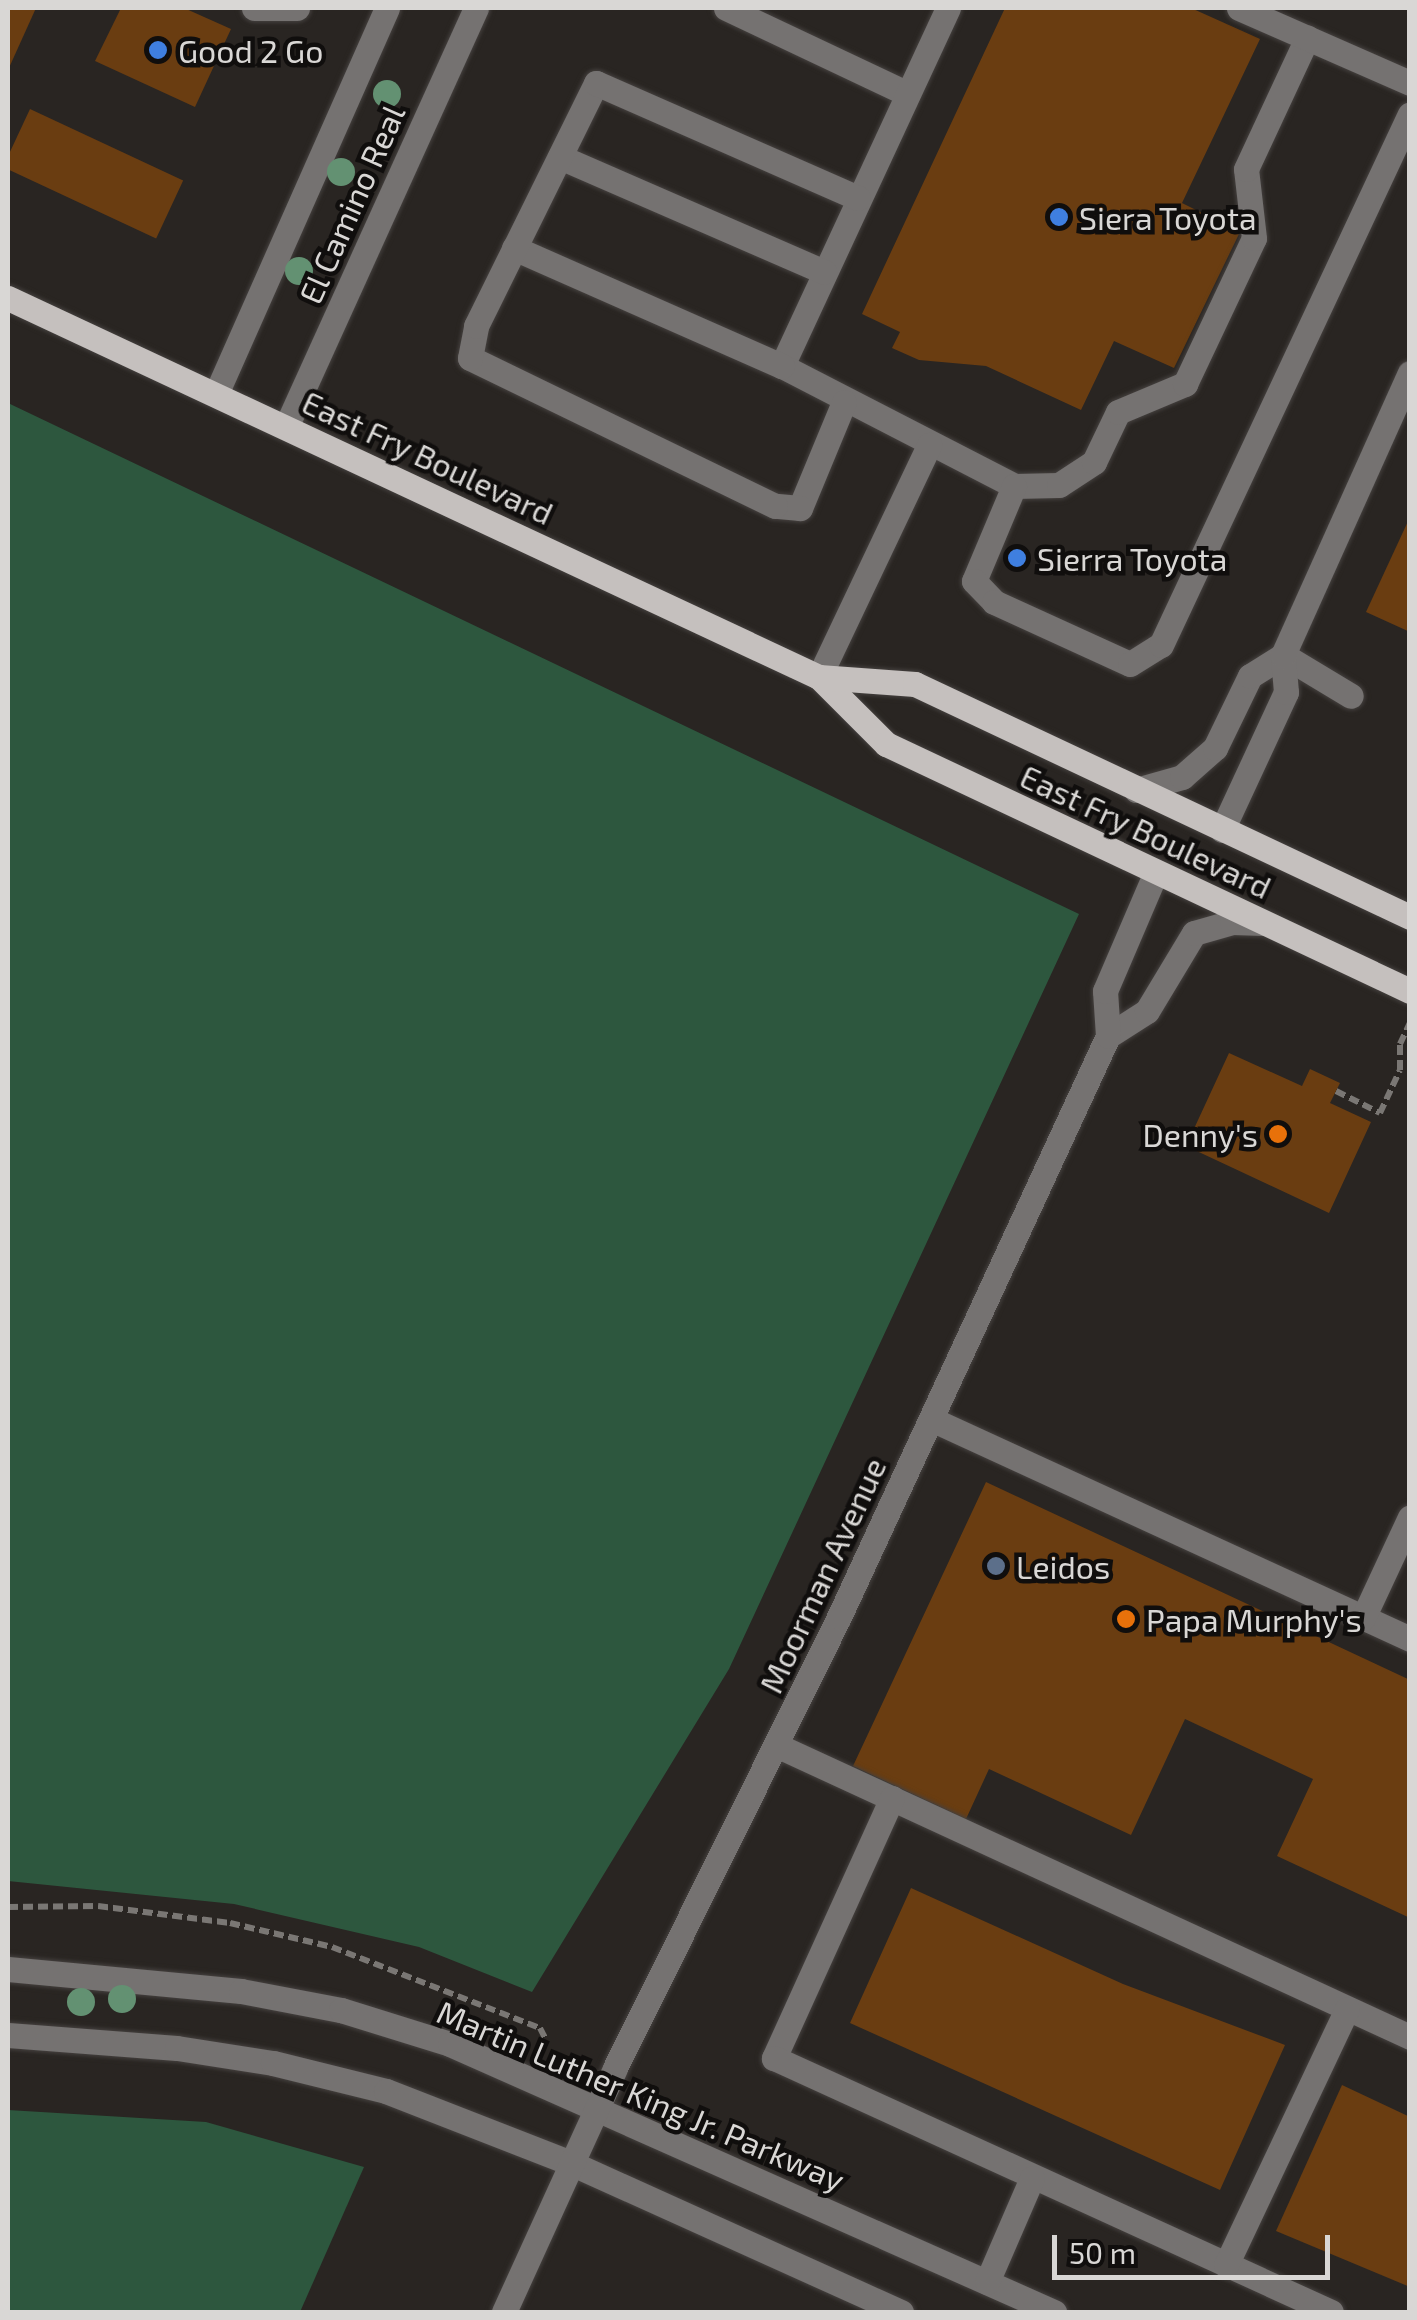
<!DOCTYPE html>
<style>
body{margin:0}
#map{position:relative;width:1417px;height:2320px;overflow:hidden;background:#292522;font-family:"Exo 2",sans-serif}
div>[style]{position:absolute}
.green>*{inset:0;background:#2d573e}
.building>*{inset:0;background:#6a3d11;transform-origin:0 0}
.path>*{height:6px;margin-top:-3px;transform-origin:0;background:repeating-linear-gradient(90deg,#7a7774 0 10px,transparent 0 15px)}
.roads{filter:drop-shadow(0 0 2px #45413f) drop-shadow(0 0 2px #45413f)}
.minor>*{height:25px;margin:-12.5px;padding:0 12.5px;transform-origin:12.5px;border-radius:12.5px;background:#757271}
.major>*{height:25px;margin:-12.5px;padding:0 12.5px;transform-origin:12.5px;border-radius:12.5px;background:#c5c0be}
.trees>*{width:28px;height:28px;margin:-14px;border-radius:50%;background:#639172}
.dots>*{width:28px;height:28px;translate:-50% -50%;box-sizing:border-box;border:5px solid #100e0d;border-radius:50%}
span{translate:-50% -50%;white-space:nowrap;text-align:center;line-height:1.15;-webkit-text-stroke:9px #100e0d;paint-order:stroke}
.poi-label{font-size:32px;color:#d9d7d5}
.left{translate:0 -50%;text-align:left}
.right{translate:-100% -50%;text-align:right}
.street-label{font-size:32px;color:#d9d7d5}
.frame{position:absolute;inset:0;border:10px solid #d9d7d5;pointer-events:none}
.scale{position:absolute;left:1052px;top:2235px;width:278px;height:45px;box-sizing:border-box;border:5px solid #d9d7d5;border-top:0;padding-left:12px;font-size:30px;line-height:35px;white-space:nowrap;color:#d9d7d5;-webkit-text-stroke:8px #100e0d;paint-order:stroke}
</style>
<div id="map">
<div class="green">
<i style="clip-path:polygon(8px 403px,1079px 914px,729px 1669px,532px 1992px,419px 1947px,234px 1904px,8px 1881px)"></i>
<i style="clip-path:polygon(8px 2110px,206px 2122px,364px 2167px,300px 2312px,8px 2312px)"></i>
</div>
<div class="building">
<i style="clip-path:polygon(8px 8px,36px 8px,8px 70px)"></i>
<i style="clip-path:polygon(121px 8px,184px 8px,231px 29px,195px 107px,95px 61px)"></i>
<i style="clip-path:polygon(1005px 8px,1191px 8px,1260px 39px,1182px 203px,1240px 232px,1174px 368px,1114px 341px,1081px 410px,986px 366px,919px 360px,892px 348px,900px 332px,862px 314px)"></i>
<i style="left:30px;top:109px;width:169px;height:64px;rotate:25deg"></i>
<i style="clip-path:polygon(1410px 517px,1410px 632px,1366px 612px)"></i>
<i style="clip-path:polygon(1229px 1053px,1302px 1086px,1310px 1069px,1340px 1083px,1330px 1103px,1371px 1122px,1329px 1213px,1186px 1146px)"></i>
<i style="clip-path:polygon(986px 1482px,1410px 1680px,1410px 1918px,1277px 1856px,1313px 1779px,1185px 1719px,1131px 1835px,989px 1769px,966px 1819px,853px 1766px)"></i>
<i style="clip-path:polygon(911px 1888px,1123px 1984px,1285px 2045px,1220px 2190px,850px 2023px)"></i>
<i style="clip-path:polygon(1342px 2085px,1410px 2117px,1410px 2287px,1276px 2231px)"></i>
</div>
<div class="path">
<i style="left:1336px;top:1091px;width:49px;rotate:26.6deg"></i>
<i style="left:1380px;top:1113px;width:47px;rotate:-65.1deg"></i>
<i style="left:1400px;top:1070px;width:26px;rotate:-90deg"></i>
<i style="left:1400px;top:1044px;width:23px;rotate:-65deg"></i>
<i style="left:8px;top:1907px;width:90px;rotate:-0.6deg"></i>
<i style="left:98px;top:1906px;width:133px;rotate:7.3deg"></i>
<i style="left:230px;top:1923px;width:105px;rotate:13.2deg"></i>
<i style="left:332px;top:1947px;width:223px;rotate:21.3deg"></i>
<i style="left:540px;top:2028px;width:13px;rotate:63deg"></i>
</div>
<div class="roads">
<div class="minor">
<i style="left:254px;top:8px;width:43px"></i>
<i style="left:726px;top:8px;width:201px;rotate:25.3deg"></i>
<i style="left:948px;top:8px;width:395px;rotate:114.9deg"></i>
<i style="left:782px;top:366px;width:261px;rotate:27.3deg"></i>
<i style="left:1014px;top:486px;width:45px;rotate:-1.3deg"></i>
<i style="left:1059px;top:485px;width:42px;rotate:-33.3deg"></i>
<i style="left:1094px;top:462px;width:55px;rotate:-64.4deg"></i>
<i style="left:1118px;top:412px;width:73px;rotate:-22.7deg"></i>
<i style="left:1185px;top:384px;width:161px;rotate:-64.7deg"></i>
<i style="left:1254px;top:238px;width:69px;rotate:-96.6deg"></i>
<i style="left:1246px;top:169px;width:145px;rotate:-65deg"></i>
<i style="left:1239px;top:8px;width:187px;rotate:23.7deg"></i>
<i style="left:560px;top:157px;width:288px;rotate:23.5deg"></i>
<i style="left:514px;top:248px;width:293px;rotate:23.8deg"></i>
<i style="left:216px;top:394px;width:422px;rotate:-66.1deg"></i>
<i style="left:844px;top:402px;width:115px;rotate:112.5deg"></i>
<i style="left:800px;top:508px;width:25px;rotate:-175deg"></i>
<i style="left:775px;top:506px;width:339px;rotate:-154.1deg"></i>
<i style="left:470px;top:358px;width:33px;rotate:-79deg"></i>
<i style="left:476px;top:326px;width:271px;rotate:-63.7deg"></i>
<i style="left:596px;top:83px;width:286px;rotate:23.7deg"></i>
<i style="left:286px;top:427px;width:460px;rotate:-65.6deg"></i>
<i style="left:1014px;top:486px;width:103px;rotate:112.8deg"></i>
<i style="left:974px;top:581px;width:29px;rotate:46deg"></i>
<i style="left:994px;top:602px;width:149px;rotate:24.5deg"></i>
<i style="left:1130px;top:664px;width:36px;rotate:-32deg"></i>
<i style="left:1161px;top:645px;width:586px;rotate:-64.88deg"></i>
<i style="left:1283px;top:655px;width:79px;rotate:31.1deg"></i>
<i style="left:819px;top:677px;width:257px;rotate:-64.6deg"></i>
<i style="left:1136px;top:790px;width:48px;rotate:-15.8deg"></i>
<i style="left:1182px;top:777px;width:44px;rotate:-41.3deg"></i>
<i style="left:1215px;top:748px;width:80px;rotate:-64.1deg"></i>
<i style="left:1250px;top:676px;width:39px;rotate:-32deg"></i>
<i style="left:1222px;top:830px;width:152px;rotate:-65.1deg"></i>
<i style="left:1286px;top:692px;width:37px;rotate:-95deg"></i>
<i style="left:1283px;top:655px;width:309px;rotate:-65.8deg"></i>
<i style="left:1108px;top:1036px;width:46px;rotate:-32.7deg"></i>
<i style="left:1147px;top:1011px;width:91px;rotate:-58.9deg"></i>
<i style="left:1194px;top:933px;width:40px;rotate:-16deg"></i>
<i style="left:1232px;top:922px;width:32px;rotate:2deg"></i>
<i style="left:931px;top:1419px;width:527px;rotate:24.67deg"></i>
<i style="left:1363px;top:1618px;width:111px;rotate:-65deg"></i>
<i style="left:776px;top:1745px;width:698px;rotate:24.73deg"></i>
<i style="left:892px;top:1798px;width:286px;rotate:114.4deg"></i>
<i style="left:774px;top:2058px;width:612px;rotate:24.51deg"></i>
<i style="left:8px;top:1969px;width:234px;rotate:5.4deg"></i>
<i style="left:241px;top:1991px;width:102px;rotate:10.8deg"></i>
<i style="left:341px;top:2010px;width:114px;rotate:17.3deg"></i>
<i style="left:450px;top:2044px;width:661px;rotate:23.93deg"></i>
<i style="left:8px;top:2035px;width:169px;rotate:4.4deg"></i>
<i style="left:177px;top:2048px;width:97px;rotate:8.9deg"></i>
<i style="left:273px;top:2063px;width:116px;rotate:13.9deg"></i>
<i style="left:386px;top:2091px;width:201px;rotate:21.3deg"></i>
<i style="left:573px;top:2164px;width:360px;rotate:24.3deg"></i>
<i style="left:1226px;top:2265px;width:283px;rotate:-64.7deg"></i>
<i style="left:987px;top:2282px;width:113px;rotate:-66.6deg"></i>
<i style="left:504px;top:2312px;width:268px;rotate:-65.5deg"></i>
<i style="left:615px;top:2068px;width:504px;rotate:-63.59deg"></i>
<i style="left:839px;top:1617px;width:640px;rotate:-65.16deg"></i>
<i style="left:1108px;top:1036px;width:45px;rotate:-93.8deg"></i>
<i style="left:1105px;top:991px;width:129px;rotate:-66.8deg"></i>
</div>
<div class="major">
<i style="left:8px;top:298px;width:895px;rotate:25.05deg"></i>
<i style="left:819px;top:677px;width:95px;rotate:45deg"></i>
<i style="left:886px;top:744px;width:579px;rotate:25.24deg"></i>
<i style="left:819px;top:677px;width:96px;rotate:4.2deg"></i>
<i style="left:915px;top:684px;width:547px;rotate:25.21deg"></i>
</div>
</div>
<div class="trees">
<i style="left:387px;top:94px"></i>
<i style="left:341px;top:172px"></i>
<i style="left:299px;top:271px"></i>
<i style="left:122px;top:1999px"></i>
<i style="left:81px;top:2002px"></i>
</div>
<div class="dots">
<i style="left:158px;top:50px;background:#3f7fe0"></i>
<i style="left:1059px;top:217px;background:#3f7fe0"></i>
<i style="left:1017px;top:558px;background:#3f7fe0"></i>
<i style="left:1278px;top:1134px;background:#e8710a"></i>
<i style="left:996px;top:1566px;background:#5c6f8a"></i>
<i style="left:1126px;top:1619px;background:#e8710a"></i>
</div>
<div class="poi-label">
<span class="left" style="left:178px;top:50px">Good 2 Go</span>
<span class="left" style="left:1079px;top:217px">Siera Toyota</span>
<span class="left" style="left:1037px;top:558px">Sierra Toyota</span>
<span class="right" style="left:1258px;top:1134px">Denny's</span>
<span class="left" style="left:1016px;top:1566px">Leidos</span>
<span class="left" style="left:1146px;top:1619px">Papa Murphy's</span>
</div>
<div class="street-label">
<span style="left:351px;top:204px;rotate:-66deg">El Camino Real</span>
<span style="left:428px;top:457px;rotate:25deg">East Fry Boulevard</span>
<span style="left:1146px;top:831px;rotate:25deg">East Fry Boulevard</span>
<span style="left:822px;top:1575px;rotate:-65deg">Moorman Avenue</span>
<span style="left:641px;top:2095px;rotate:23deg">Martin Luther King Jr. Parkway</span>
</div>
<div class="frame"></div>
<div class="scale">50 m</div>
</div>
